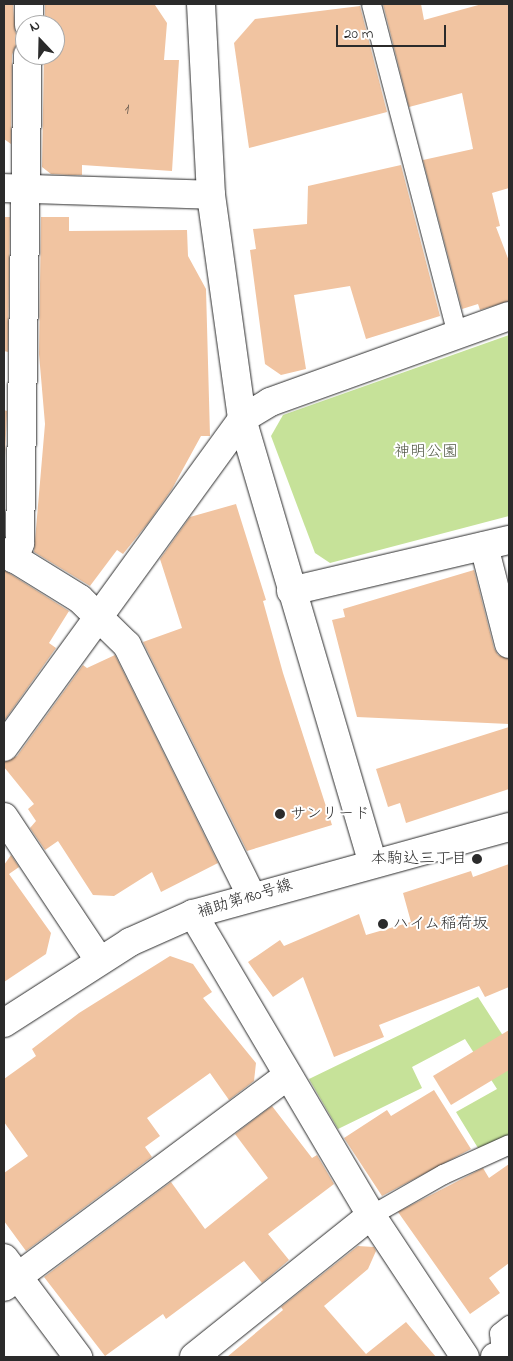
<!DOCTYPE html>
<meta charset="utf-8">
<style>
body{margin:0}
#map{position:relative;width:513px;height:1361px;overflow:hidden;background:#fff;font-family:"Indie Flower","Klee One",sans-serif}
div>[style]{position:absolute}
.green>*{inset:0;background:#c6e299}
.building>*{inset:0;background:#f1c4a1}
.roads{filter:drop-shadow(0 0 1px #2b2b2b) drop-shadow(0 0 1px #2b2b2b)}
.service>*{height:19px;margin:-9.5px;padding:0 9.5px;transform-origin:9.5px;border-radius:9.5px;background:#fff}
.minor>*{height:28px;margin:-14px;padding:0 14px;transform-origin:14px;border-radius:14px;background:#fff}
.tertiary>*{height:28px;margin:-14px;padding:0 14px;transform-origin:14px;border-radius:14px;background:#fff}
.dots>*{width:14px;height:14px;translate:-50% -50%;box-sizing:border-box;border:2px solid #fff;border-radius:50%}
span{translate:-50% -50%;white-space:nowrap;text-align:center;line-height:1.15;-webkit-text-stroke:4px #fff;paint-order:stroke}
.number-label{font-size:14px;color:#5c5148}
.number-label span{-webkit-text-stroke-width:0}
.park-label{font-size:16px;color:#525946}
.poi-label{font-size:16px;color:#2b2b2b}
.left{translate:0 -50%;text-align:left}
.right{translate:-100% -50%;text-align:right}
.street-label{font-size:16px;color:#2b2b2b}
.frame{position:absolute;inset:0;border:5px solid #2b2b2b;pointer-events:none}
.north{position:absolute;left:15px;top:15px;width:50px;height:50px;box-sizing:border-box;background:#fff;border:1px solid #aaa;border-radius:50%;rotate:339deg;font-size:14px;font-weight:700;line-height:20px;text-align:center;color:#2b2b2b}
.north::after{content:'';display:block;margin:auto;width:18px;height:22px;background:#2b2b2b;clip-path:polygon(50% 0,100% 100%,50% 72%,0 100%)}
.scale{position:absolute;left:336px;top:25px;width:110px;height:22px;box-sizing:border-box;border:2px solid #2b2b2b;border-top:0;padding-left:6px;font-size:15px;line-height:18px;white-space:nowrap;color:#2b2b2b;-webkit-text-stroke:4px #fff;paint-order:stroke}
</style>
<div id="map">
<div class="green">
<i style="clip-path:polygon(509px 335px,509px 516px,330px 563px,315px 553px,271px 436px,283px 415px)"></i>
<i style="clip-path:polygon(478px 997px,509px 1045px,509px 1135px,478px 1148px,456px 1112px,497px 1089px,465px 1039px,412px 1067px,422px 1088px,338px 1129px,309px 1079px)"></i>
</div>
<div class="building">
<i style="clip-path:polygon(4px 4px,13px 4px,15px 32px,25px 40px,15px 47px,12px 55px,11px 144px,4px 139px)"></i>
<i style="clip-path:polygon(45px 4px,155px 5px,167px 23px,164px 60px,179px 60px,172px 171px,82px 165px,82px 175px,69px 175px,51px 174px,42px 167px,44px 55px,55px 55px,55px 25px,45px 25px)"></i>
<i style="clip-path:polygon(383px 4px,421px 4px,424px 20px,482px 4px,509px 4px,509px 188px,492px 193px,500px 226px,496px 227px,509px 261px,509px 301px,480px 310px,478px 304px,462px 309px,423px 160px,473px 149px,462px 93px,409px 107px)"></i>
<i style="clip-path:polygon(360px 6px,387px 112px,249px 148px,234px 43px,255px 19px)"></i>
<i style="clip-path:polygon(401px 165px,440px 316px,366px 339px,350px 286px,294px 295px,306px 369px,281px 375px,265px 364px,250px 250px,256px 249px,253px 229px,307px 224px,308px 186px)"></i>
<i style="clip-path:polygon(4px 217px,10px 217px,8px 352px,4px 351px)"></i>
<i style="clip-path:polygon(41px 217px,69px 217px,69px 231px,187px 230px,188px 256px,206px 289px,210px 436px,201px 436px,172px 489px,148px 523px,123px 554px,117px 550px,90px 586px,34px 552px,45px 424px,39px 354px)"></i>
<i style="clip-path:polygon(4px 410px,7px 411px,4px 480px)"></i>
<i style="clip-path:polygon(236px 504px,266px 600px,263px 601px,283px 673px,332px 825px,247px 851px,143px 642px,182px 628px,160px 559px,190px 517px)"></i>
<i style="clip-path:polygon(4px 570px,69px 611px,49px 643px,56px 648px,4px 721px)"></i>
<i style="clip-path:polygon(474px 570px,494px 648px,498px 655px,509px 659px,509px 724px,357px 717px,332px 620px,345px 617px,343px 609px)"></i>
<i style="clip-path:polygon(115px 655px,218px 863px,161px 892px,152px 872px,114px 896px,93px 895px,58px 841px,45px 850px,30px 828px,36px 821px,28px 809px,34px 804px,4px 767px,4px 762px,17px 756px,83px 665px,87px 668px)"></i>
<i style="clip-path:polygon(509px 727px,509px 789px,406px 823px,400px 803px,388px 807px,376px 769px)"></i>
<i style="clip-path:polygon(11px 855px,19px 867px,9px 874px,51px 933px,46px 954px,4px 982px,4px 865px)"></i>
<i style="clip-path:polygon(509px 864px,509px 987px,485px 997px,479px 986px,379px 1025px,384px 1037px,334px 1057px,303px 977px,273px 997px,248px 962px,280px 940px,284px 946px,359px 914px,366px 935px,411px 922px,403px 893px,471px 871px,473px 877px)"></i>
<i style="clip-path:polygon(170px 956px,193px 964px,212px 992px,203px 998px,256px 1063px,254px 1081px,229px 1100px,210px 1073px,147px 1118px,160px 1136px,145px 1147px,152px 1157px,26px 1251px,4px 1221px,4px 1173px,28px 1156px,4px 1122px,4px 1079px,36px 1056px,32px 1049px,79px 1013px)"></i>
<i style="clip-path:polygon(509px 1030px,509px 1070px,451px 1105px,433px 1076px)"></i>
<i style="clip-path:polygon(434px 1090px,471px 1149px,382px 1196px,344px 1138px,387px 1110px,391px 1116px)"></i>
<i style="clip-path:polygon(272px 1106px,312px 1158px,317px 1155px,334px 1184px,268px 1234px,289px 1260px,262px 1283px,244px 1261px,166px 1319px,163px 1314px,105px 1356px,44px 1277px,171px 1182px,205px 1229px,268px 1178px,235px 1134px)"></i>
<i style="clip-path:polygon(509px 1164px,509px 1263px,489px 1278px,500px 1293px,470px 1314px,398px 1212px,483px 1168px,489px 1178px)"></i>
<i style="clip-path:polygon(358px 1246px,374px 1247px,376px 1251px,368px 1269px,324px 1306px,366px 1354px,406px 1322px,436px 1357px,227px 1357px,283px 1310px,281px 1307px)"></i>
</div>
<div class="roads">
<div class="service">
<i style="left:371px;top:4px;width:342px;rotate:75.4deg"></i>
<i style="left:371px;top:1215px;width:83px;rotate:-29.7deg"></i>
<i style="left:443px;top:1174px;width:72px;rotate:-24.4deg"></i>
<i style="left:501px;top:1354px;width:21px;rotate:-95deg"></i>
<i style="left:499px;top:1333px;width:13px;rotate:-39deg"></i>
</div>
<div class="minor">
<i style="left:29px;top:25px;width:21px;rotate:-90deg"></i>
<i style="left:4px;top:188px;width:207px;rotate:1.9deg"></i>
<i style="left:484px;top:546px;width:101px;rotate:75.7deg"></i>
<i style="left:4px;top:552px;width:89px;rotate:31.7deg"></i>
<i style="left:80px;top:599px;width:66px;rotate:44.4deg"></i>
<i style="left:127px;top:645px;width:279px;rotate:63.6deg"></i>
<i style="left:14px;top:559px;width:17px;rotate:-69deg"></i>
<i style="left:20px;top:543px;width:488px;rotate:-89.1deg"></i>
<i style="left:291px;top:591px;width:224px;rotate:-13.2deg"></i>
<i style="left:4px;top:747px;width:405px;rotate:-54deg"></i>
<i style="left:242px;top:419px;width:33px;rotate:-31deg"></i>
<i style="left:270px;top:402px;width:254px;rotate:-19.8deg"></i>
<i style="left:193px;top:914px;width:350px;rotate:59.4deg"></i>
<i style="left:371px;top:1215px;width:170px;rotate:56.5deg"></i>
<i style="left:4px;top:1258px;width:124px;rotate:53.2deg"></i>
<i style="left:4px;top:1287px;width:354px;rotate:-36.7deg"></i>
<i style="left:194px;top:1357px;width:227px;rotate:-38.7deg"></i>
<i style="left:495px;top:1357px;width:8px"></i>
</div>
<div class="tertiary">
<i style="left:201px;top:4px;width:191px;rotate:87deg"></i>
<i style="left:211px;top:195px;width:226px;rotate:82.1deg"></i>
<i style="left:242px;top:419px;width:463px;rotate:73.6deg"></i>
<i style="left:4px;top:817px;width:172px;rotate:56.4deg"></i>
<i style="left:4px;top:1023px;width:150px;rotate:-32.7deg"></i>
<i style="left:130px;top:942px;width:69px;rotate:-24deg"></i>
<i style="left:193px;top:914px;width:328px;rotate:-15.4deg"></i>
</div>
</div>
<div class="dots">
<i style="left:280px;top:814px;background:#2b2b2b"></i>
<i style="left:477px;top:859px;background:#2b2b2b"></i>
<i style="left:383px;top:924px;background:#2b2b2b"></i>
</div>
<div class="number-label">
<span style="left:127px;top:110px">1</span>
</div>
<div class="park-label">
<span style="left:426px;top:452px">神明公園</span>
</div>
<div class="poi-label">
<span class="left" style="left:290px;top:814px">サンリード</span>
<span class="right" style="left:467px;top:859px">本駒込三丁目</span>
<span class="left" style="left:393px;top:924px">ハイム稲荷坂</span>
</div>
<div class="street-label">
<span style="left:245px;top:899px;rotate:-17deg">補助第180号線</span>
</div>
<div class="frame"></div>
<div class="north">N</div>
<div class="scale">20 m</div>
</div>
